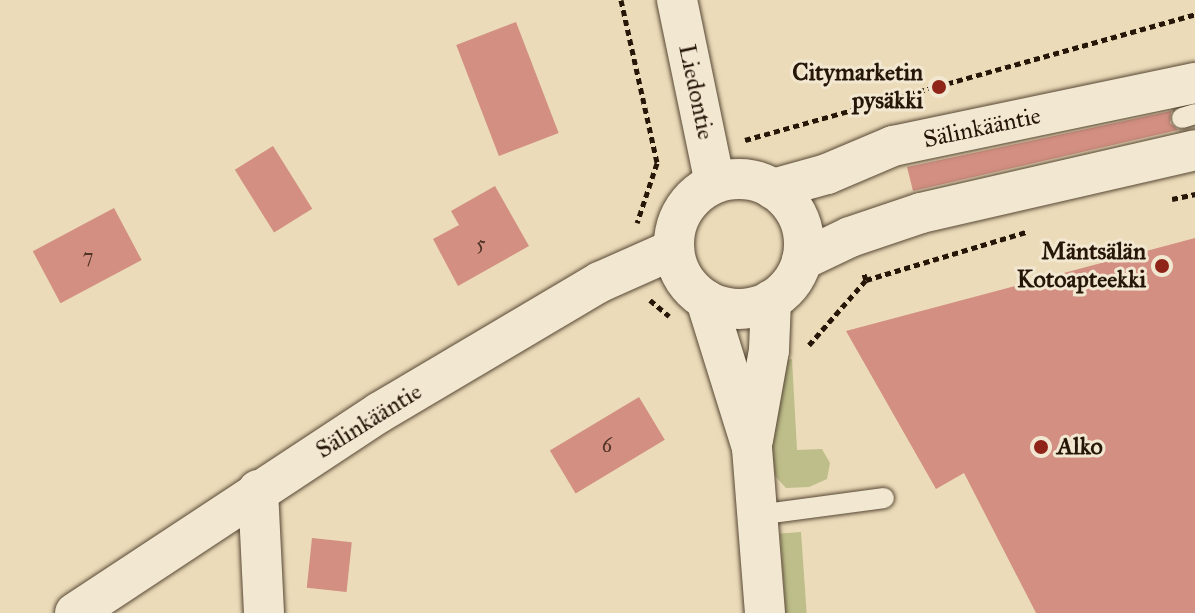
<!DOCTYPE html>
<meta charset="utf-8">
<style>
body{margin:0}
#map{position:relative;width:1195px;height:613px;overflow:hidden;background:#ebdbb9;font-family:"IM FELL Great Primer",serif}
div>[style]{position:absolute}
.green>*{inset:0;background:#bebe8a;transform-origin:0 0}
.building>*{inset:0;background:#d28f82;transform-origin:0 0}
.path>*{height:5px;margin-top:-2.5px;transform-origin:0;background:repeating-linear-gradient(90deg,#261608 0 6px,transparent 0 10px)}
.roads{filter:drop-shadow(0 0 2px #574734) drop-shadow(0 0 2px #574734)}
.service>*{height:20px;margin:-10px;padding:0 10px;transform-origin:10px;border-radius:10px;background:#f2e8d2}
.minor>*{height:40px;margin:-20px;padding:0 20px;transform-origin:20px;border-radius:20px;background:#f2e8d2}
.minor>.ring{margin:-20px;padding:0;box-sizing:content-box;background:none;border:40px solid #f2e8d2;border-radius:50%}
.dots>*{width:22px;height:22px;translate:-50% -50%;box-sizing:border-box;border:4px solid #f2e8d2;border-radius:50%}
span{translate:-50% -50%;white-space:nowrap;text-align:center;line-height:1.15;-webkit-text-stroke:6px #f2e8d2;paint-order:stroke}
.number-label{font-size:20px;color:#513426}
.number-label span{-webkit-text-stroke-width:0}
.poi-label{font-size:24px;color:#261608;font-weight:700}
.right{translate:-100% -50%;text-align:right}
.left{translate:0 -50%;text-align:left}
.street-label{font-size:24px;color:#261608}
</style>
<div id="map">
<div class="green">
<i style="clip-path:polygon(792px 359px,797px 450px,822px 449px,830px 463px,827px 479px,809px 487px,786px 488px,775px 476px,771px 449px,778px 362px)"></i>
<i style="left:801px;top:532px;width:81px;height:21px;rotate:86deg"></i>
</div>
<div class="building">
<i style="left:516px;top:22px;width:119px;height:64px;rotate:69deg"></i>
<i style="clip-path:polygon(1171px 111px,1170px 123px,1178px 130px,913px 191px,907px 167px)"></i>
<i style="left:273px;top:146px;width:74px;height:45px;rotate:58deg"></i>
<i style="clip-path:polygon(495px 186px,529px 246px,458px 286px,433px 239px,459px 225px,451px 211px)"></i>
<i style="left:114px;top:208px;width:59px;height:92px;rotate:62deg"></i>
<i style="clip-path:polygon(1195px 238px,1195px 613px,1036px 613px,964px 473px,936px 489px,846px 331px)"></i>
<i style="left:639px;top:397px;width:50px;height:104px;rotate:59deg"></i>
<i style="left:312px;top:538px;width:40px;height:50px;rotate:6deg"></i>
</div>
<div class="path">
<i style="left:621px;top:0;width:167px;rotate:77.5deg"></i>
<i style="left:657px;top:163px;width:63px;rotate:108.4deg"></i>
<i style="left:745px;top:140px;width:467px;rotate:-15.6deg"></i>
<i style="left:1172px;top:199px;width:24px;rotate:-12deg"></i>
<i style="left:866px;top:280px;width:167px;rotate:-16.7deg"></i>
<i style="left:650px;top:300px;width:25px;rotate:40deg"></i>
<i style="left:809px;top:345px;width:86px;rotate:-48.8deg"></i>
<i style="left:866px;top:280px;width:9px;rotate:-108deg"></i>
</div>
<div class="roads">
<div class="service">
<i style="left:1182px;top:118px;width:14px;rotate:-17deg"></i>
<i style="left:757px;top:515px;width:128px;rotate:-7.6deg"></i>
</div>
<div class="minor">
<i style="left:677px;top:0;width:187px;rotate:78.3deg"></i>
<i class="ring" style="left:674px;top:179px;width:90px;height:90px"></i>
<i style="left:773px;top:189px;width:56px;rotate:-15.5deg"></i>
<i style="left:827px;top:174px;width:72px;rotate:-23deg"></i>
<i style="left:893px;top:146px;width:309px;rotate:-11.8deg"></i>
<i style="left:802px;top:260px;width:53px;rotate:-25.6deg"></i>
<i style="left:850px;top:237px;width:75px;rotate:-18.7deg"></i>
<i style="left:921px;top:213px;width:281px;rotate:-12.9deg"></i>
<i style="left:706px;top:300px;width:155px;rotate:72.7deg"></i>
<i style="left:752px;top:448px;width:166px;rotate:85.5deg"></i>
<i style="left:753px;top:440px;width:91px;rotate:-79.9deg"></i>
<i style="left:769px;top:350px;width:50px;rotate:-87.7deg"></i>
<i style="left:258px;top:490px;width:123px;rotate:87.2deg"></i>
<i style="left:75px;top:613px;width:365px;rotate:-33.4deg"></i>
<i style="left:380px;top:412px;width:256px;rotate:-30.6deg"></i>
<i style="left:600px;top:282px;width:81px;rotate:-24deg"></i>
</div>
</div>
<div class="dots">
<i style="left:939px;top:87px;background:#8f2418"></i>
<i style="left:1162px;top:266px;background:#8f2418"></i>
<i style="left:1041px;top:447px;background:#8f2418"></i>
</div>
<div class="number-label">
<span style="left:481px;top:243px">5</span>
<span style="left:88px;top:256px">7</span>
<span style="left:607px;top:445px">6</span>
</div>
<div class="poi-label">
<span class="right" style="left:923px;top:87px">Citymarketin<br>pysäkki</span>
<span class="right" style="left:1146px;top:266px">Mäntsälän<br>Kotoapteekki</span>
<span class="left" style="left:1057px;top:447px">Alko</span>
</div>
<div class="street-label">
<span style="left:696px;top:92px;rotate:78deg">Liedontie</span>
<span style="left:982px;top:128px;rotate:-12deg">Sälinkääntie</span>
<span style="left:369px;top:421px;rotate:-32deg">Sälinkääntie</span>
</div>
</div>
